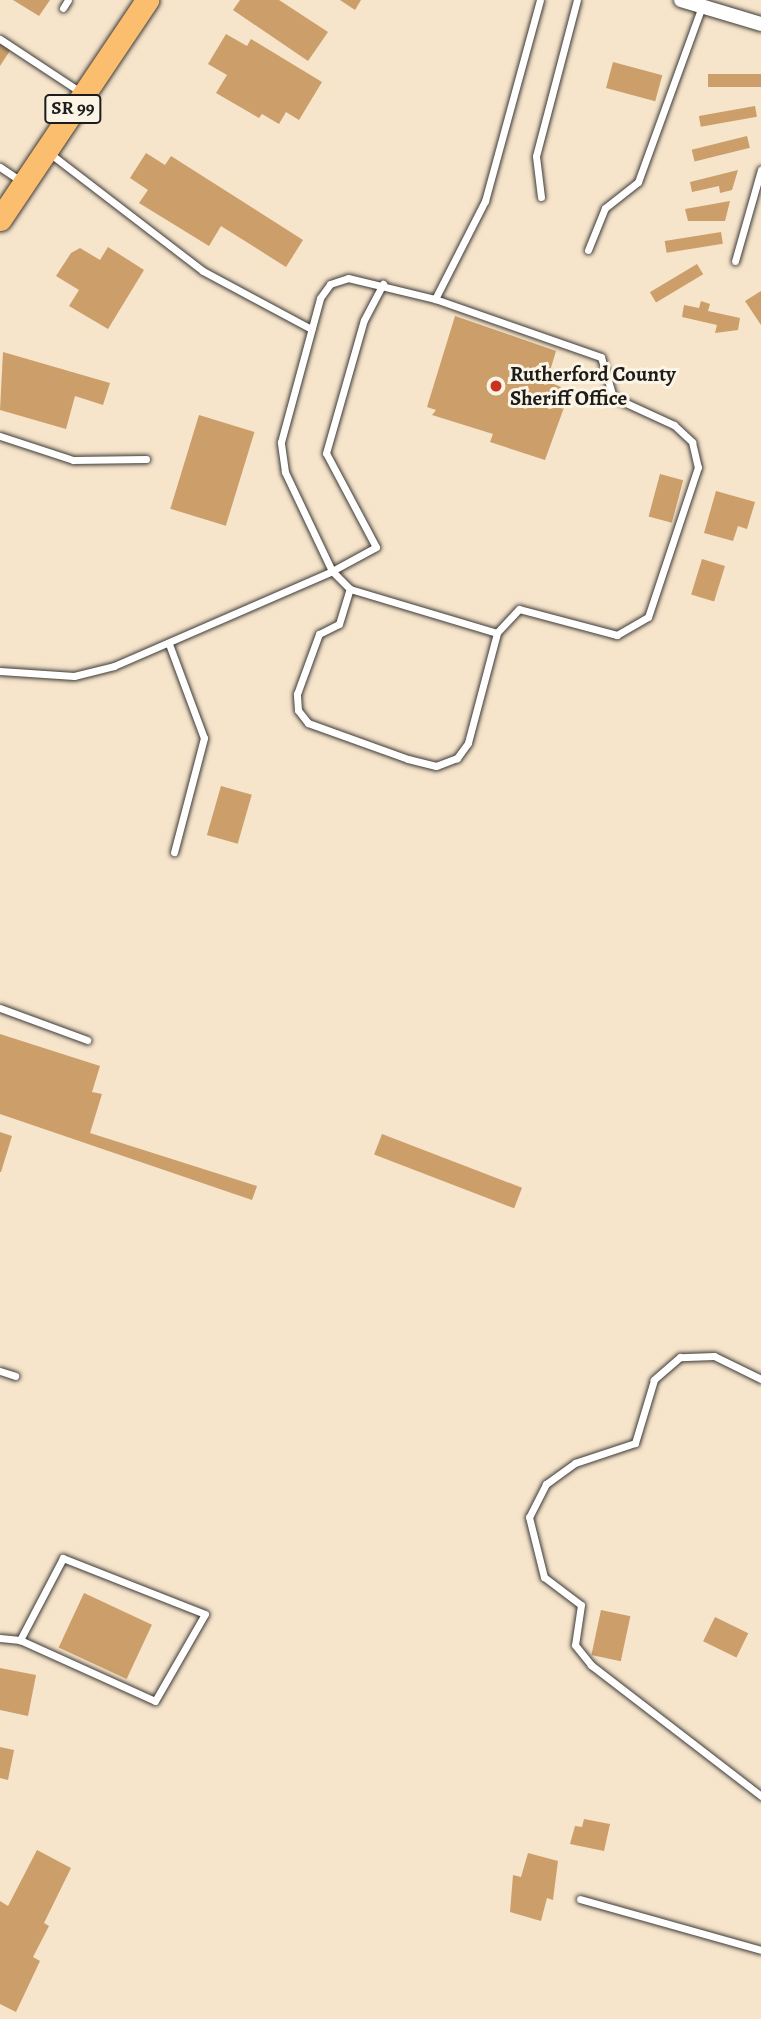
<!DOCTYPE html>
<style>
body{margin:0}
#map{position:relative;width:761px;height:2019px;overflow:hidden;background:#f6e4cb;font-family:Alegreya,serif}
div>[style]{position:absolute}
.building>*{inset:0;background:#cc9e6a;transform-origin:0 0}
.roads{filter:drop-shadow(0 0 2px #3d3a36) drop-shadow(0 0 2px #3d3a36)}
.lane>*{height:7px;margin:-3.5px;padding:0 3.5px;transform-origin:3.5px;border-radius:3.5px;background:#fff}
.street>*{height:14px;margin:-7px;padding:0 7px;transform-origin:7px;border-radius:7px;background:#fff}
.primary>*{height:23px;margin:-11.5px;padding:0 11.5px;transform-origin:11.5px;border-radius:11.5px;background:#fbbd6e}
.dots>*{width:19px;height:19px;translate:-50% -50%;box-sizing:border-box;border:4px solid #fcf5e5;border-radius:50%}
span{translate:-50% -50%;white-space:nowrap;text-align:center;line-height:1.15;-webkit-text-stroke:6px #fcf5e5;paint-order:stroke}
.shield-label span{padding:2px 5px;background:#fcf5e5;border:2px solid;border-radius:5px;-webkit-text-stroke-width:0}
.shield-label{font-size:19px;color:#1c1c1c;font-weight:700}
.poi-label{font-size:21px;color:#1c1c1c;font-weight:700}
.left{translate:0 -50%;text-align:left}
</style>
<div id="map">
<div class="building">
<i style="clip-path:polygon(13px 0,50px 0,39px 16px)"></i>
<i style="clip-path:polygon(240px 0,279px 0,328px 32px,308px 61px,233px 10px)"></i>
<i style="clip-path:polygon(340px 0,361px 0,355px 10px)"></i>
<i style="clip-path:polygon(226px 34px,247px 46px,251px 39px,322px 82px,299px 120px,286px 112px,279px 124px,262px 114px,259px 118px,216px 93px,227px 75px,208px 64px)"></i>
<i style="clip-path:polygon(0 42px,11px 49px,0 66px)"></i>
<i style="left:613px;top:62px;width:51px;height:27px;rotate:15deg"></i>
<i style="left:761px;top:74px;width:13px;height:53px;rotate:90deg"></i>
<i style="left:755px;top:106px;width:11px;height:57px;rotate:80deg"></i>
<i style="left:747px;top:136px;width:12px;height:57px;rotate:76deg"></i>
<i style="clip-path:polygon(146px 153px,165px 165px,171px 156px,303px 240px,286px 267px,221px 226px,209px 246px,139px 203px,148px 190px,130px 178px)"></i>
<i style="clip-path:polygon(738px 170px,732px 190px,720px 193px,719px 186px,692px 192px,690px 182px)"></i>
<i style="clip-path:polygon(730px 201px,725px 221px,688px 221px,685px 209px)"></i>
<i style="left:721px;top:232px;width:12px;height:57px;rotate:81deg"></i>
<i style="clip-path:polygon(108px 247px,144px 270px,108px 329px,69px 306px,79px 290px,56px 276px,71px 253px,80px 248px,100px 260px)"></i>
<i style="left:697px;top:264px;width:12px;height:55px;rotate:59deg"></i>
<i style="clip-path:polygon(761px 291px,761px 325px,745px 301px)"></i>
<i style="clip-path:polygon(701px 301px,710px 304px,708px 311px,740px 318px,738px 330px,715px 333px,717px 325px,682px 317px,684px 305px,699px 308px)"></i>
<i style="clip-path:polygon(455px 316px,556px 351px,547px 381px,570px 391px,545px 460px,490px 442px,493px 434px,432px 415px,436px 410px,427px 407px)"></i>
<i style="clip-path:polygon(3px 352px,110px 383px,103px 405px,75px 396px,66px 429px,0 410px)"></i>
<i style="left:199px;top:415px;width:58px;height:98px;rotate:17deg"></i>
<i style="left:660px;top:474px;width:24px;height:44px;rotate:15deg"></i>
<i style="clip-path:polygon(716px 491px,755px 502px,747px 529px,738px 526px,733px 541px,704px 533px)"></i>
<i style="left:702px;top:559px;width:24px;height:37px;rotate:17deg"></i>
<i style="left:221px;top:786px;width:32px;height:51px;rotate:16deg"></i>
<i style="clip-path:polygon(0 1034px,100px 1066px,92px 1092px,102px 1094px,90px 1133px,257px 1186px,252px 1200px,0 1114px)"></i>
<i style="clip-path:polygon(0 1132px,12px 1136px,1px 1172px,0 1172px)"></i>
<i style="left:382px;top:1134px;width:150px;height:22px;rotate:21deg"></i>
<i style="left:84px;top:1593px;width:75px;height:60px;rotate:25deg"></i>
<i style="left:601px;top:1610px;width:30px;height:46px;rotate:12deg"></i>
<i style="left:715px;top:1617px;width:37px;height:27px;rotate:26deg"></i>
<i style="clip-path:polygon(0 1668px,36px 1675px,28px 1716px,0 1710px)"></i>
<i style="clip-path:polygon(0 1747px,14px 1750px,8px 1780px,0 1778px)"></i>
<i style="clip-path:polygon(584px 1819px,610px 1824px,604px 1851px,570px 1844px,575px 1826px,582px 1827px)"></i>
<i style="clip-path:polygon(37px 1850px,71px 1868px,44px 1923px,49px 1926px,33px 1957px,40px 1961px,16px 2012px,0 2004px,0 1901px,8px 1906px)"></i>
<i style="clip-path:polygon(528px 1853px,558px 1861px,553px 1900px,547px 1898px,541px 1921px,510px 1912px,513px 1875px,521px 1877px)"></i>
</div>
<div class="roads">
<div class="lane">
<i style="left:63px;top:8px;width:9px;rotate:-58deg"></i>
<i style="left:0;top:39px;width:98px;rotate:33.4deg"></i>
<i style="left:48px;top:152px;width:195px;rotate:37.5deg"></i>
<i style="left:203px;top:271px;width:123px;rotate:28.2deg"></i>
<i style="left:0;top:167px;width:27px;rotate:34deg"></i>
<i style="left:541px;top:197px;width:41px;rotate:-97deg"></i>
<i style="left:536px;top:156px;width:161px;rotate:-75.3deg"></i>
<i style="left:588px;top:250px;width:45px;rotate:-68deg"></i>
<i style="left:605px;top:208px;width:42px;rotate:-38.2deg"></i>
<i style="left:638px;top:182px;width:187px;rotate:-70deg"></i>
<i style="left:735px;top:261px;width:95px;rotate:-74.1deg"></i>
<i style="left:435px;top:299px;width:110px;rotate:-63deg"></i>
<i style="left:485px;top:201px;width:208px;rotate:-74.7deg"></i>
<i style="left:0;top:436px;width:77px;rotate:18.2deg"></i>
<i style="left:73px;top:460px;width:73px;rotate:-0.8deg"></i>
<i style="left:350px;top:589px;width:25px;rotate:-135deg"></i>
<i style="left:332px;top:571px;width:50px;rotate:-28.6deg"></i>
<i style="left:376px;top:547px;width:106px;rotate:-118deg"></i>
<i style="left:326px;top:453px;width:138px;rotate:-74.1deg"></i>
<i style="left:364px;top:320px;width:41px;rotate:-62.2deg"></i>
<i style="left:169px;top:644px;width:100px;rotate:69.6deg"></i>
<i style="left:204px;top:738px;width:118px;rotate:104.7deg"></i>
<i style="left:0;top:671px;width:74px;rotate:3.9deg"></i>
<i style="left:74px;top:676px;width:41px;rotate:-14deg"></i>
<i style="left:114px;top:666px;width:238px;rotate:-23.5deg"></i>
<i style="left:332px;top:571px;width:110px;rotate:-115.4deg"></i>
<i style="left:285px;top:472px;width:30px;rotate:-98deg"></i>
<i style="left:281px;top:442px;width:149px;rotate:-74.8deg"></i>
<i style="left:320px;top:298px;width:17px;rotate:-54deg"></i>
<i style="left:330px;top:284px;width:19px;rotate:-18deg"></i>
<i style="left:348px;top:278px;width:89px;rotate:13.6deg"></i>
<i style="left:435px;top:299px;width:176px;rotate:19.3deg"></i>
<i style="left:601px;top:357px;width:42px;rotate:73.3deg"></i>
<i style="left:613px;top:397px;width:67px;rotate:24.7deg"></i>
<i style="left:674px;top:425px;width:25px;rotate:43deg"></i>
<i style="left:692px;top:442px;width:26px;rotate:77deg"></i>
<i style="left:698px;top:467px;width:158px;rotate:108.4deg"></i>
<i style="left:648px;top:617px;width:36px;rotate:150deg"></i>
<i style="left:617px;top:635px;width:101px;rotate:-165.1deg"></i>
<i style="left:519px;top:609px;width:33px;rotate:133deg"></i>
<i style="left:497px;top:633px;width:114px;rotate:104.8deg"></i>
<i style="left:468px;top:743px;width:19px;rotate:126deg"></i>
<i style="left:457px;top:758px;width:22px;rotate:159deg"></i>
<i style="left:436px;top:766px;width:29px;rotate:-166deg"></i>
<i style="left:408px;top:759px;width:106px;rotate:-160.2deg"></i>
<i style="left:308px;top:723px;width:16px;rotate:-128deg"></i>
<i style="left:298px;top:710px;width:16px;rotate:-94deg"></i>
<i style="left:297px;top:694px;width:64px;rotate:-69.9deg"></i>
<i style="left:319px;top:634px;width:22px;rotate:-27deg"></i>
<i style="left:339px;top:624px;width:37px;rotate:-73deg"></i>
<i style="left:350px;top:589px;width:153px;rotate:16.7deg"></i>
<i style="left:0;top:1008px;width:93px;rotate:20.2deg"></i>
<i style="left:0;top:1371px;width:16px;rotate:18deg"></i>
<i style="left:761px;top:1379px;width:52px;rotate:-153.9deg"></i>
<i style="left:714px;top:1356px;width:34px;rotate:178deg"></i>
<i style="left:680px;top:1357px;width:35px;rotate:139deg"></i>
<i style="left:654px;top:1380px;width:66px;rotate:106.8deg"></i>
<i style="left:635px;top:1443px;width:63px;rotate:161.6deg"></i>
<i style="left:575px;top:1463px;width:36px;rotate:144deg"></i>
<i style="left:546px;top:1484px;width:37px;rotate:117deg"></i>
<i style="left:529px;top:1517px;width:62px;rotate:76deg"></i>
<i style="left:544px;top:1577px;width:46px;rotate:37.1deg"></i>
<i style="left:581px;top:1605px;width:40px;rotate:98.5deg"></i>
<i style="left:575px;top:1645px;width:26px;rotate:51deg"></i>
<i style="left:591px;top:1665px;width:215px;rotate:37.6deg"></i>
<i style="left:0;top:1638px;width:20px;rotate:6deg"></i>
<i style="left:20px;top:1640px;width:148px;rotate:24.3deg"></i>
<i style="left:155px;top:1701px;width:100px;rotate:-60.1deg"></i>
<i style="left:205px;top:1614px;width:153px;rotate:-158.5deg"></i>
<i style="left:63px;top:1558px;width:93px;rotate:117.7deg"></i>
<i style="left:580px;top:1899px;width:188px;rotate:15.7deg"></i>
</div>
<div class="street">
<i style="left:681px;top:0;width:84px;rotate:16.7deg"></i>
</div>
<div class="primary">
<i style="left:0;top:219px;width:264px;rotate:-56.1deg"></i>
</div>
</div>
<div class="dots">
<i style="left:496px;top:386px;background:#c8321e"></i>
</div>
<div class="shield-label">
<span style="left:73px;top:109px">SR 99</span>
</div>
<div class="poi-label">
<span class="left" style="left:510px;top:386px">Rutherford County<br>Sheriff Office</span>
</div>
</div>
